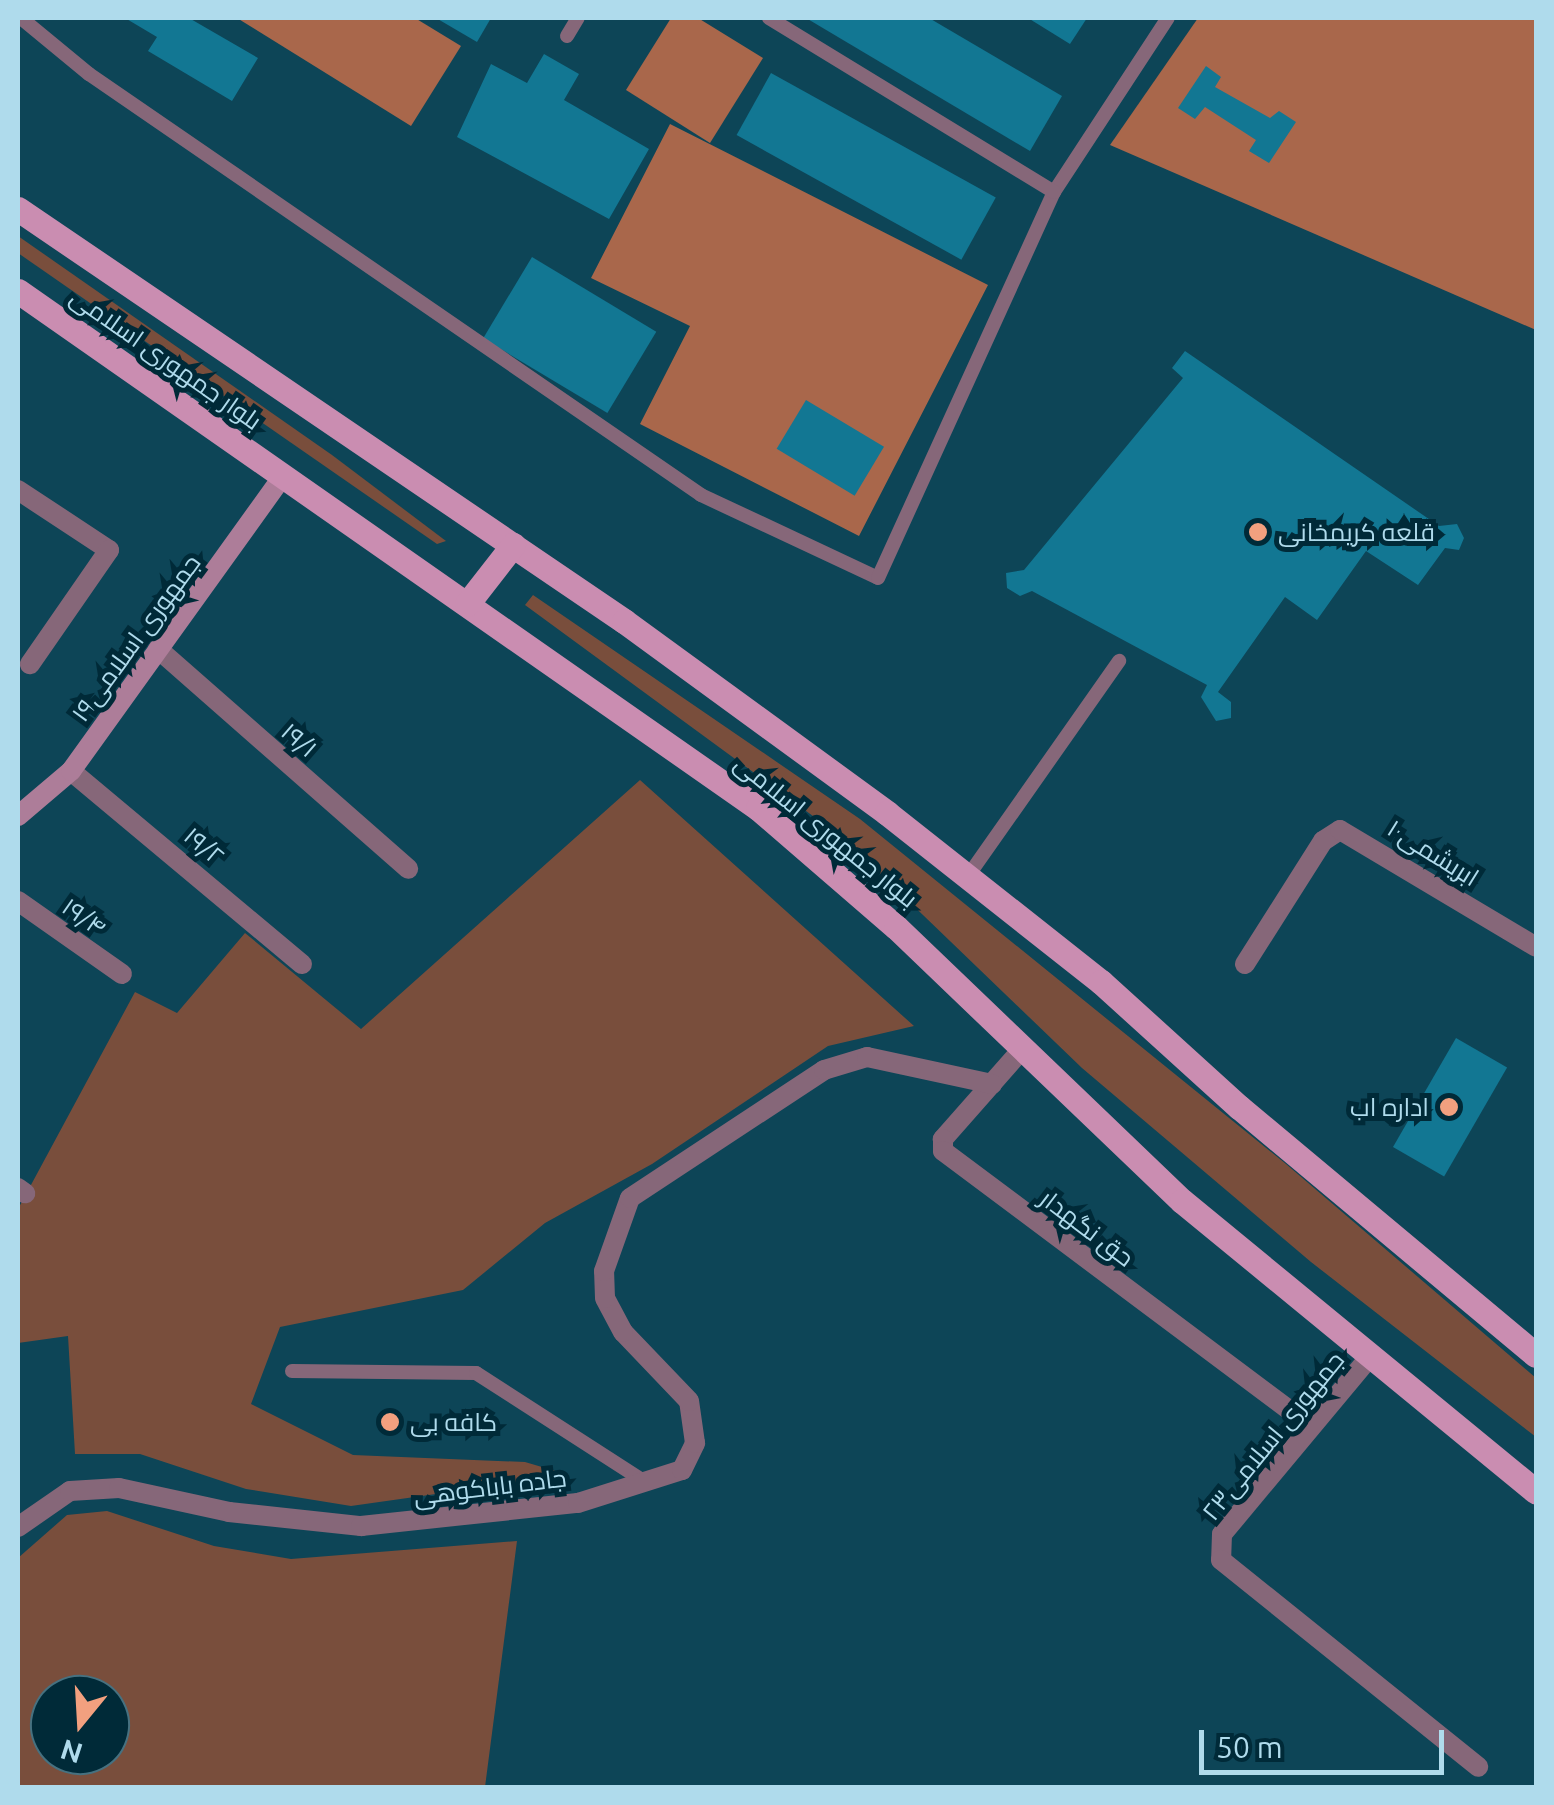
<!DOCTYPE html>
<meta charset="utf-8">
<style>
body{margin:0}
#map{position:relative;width:1554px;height:1805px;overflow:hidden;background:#0d4557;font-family:Ubuntu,Cairo,sans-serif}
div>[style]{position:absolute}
.green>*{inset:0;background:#794e3c}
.forest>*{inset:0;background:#a9674b}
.building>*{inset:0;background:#127793;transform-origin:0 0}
.lane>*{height:14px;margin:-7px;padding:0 7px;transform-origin:7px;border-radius:7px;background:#866779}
.street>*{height:20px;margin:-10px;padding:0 10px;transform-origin:10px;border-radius:10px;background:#866779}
.secondary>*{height:20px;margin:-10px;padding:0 10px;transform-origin:10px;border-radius:10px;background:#ad7d99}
.primary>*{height:25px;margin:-12.5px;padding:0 12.5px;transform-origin:12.5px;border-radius:12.5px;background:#ca8db1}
.dots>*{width:28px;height:28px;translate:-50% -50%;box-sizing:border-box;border:5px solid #002a38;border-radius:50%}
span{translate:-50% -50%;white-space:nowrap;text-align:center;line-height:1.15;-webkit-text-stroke:10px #002a38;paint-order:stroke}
.street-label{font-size:25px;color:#afdbec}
.poi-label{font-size:25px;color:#afdbec}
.left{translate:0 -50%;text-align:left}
.right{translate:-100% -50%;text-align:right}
.frame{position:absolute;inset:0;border:20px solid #afdbec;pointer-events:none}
.north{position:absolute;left:30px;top:1675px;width:100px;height:100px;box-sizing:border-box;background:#002a38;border:2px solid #467180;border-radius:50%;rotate:198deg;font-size:28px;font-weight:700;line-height:40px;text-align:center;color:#afdbec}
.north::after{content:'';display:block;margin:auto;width:35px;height:45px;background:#f2a07f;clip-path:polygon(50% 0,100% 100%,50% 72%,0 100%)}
.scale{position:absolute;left:1199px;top:1730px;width:245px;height:45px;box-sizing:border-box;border:5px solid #afdbec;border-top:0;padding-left:12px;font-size:30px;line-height:35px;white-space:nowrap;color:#afdbec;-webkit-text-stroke:8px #002a38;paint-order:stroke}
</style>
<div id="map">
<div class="green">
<i style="clip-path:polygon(18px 236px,332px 455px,446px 541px,437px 544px,18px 253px)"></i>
<i style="clip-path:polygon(533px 595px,860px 819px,1286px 1164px,1536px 1378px,1536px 1437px,1311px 1262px,1082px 1068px,843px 838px,525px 605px)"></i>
<i style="clip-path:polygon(640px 780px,914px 1026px,828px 1046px,652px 1164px,545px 1223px,463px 1290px,280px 1327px,251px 1404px,353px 1455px,525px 1462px,569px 1475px,351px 1506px,246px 1489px,140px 1454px,75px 1454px,68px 1336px,18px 1343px,18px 1209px,135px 992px,177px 1013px,245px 933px,361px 1029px)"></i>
<i style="clip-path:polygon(evenodd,107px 1511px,214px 1546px,291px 1559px,517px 1541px,485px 1787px,18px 1787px,18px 1558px,67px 1515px,107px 1511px,50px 1695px,110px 1695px,110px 1755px,50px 1755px,50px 1695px)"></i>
</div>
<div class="forest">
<i style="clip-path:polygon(237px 18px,415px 18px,461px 46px,411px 126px)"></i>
<i style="clip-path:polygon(671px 18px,698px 18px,763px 58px,710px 143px,626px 90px)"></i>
<i style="clip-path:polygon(1198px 18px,1536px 18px,1536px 330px,1110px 145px)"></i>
<i style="clip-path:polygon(670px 124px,988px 285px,859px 536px,640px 424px,690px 326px,591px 278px)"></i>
</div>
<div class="building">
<i style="clip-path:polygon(125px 18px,189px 18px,258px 58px,232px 101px,148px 51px,157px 37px)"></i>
<i style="clip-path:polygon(436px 18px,491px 18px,477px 42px)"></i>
<i style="clip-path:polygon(806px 18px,929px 18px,1062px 96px,1030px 151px)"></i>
<i style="clip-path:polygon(1028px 18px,1087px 18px,1070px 44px)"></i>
<i style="clip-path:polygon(544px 54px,579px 74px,564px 100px,649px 149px,609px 219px,457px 137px,491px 64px,527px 83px)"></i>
<i style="clip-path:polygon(1206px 66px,1221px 77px,1215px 87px,1270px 118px,1279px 111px,1296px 122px,1269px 163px,1249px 151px,1256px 140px,1205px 107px,1195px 119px,1178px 108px)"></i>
<i style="left:771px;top:73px;width:257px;height:71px;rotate:29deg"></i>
<i style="left:532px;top:257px;width:145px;height:95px;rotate:31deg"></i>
<i style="clip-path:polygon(1185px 351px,1439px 526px,1457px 524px,1464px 538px,1459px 550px,1445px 548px,1418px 585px,1366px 551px,1317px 620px,1285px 597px,1218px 692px,1231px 702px,1231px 718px,1216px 721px,1201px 697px,1207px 685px,1032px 591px,1020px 596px,1007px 588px,1006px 573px,1024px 570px,1183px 378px,1172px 368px)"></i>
<i style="left:806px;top:400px;width:91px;height:57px;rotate:31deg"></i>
<i style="left:1456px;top:1038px;width:59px;height:126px;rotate:30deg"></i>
</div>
<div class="lane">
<i style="left:21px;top:18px;width:88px;rotate:39.5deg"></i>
<i style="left:89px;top:74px;width:743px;rotate:34.52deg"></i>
<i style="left:701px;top:495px;width:195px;rotate:25.1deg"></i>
<i style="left:878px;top:578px;width:424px;rotate:-65.5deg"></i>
<i style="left:1054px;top:192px;width:208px;rotate:-56.8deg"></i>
<i style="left:769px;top:18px;width:334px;rotate:31.4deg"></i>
<i style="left:567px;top:36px;width:21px;rotate:-59deg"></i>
<i style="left:968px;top:876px;width:263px;rotate:-54.9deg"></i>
<i style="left:292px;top:1371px;width:184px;rotate:0.6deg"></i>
<i style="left:476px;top:1373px;width:201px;rotate:32.8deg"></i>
</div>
<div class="street">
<i style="left:18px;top:490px;width:109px;rotate:33.4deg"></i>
<i style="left:109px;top:550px;width:139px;rotate:124.7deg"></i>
<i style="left:158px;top:649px;width:333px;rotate:41.3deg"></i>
<i style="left:71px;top:771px;width:301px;rotate:39.9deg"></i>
<i style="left:18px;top:901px;width:127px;rotate:35.1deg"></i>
<i style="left:1245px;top:964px;width:146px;rotate:-57.6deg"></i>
<i style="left:1323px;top:841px;width:20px;rotate:-33deg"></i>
<i style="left:1340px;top:830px;width:228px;rotate:30.8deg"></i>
<i style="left:1024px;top:1047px;width:123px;rotate:131.4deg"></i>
<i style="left:943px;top:1139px;width:12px;rotate:90deg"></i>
<i style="left:943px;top:1151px;width:459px;rotate:36.8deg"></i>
<i style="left:18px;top:1188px;width:9px;rotate:36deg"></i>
<i style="left:1368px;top:1359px;width:228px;rotate:129.8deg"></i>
<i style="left:1222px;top:1534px;width:26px;rotate:92deg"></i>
<i style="left:1221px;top:1560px;width:330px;rotate:38.8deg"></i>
<i style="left:18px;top:1527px;width:63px;rotate:-34.7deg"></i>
<i style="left:70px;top:1491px;width:49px;rotate:-3.5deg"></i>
<i style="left:119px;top:1488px;width:113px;rotate:12.3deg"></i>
<i style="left:229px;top:1512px;width:133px;rotate:6.1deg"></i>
<i style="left:361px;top:1526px;width:218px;rotate:-6.1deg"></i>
<i style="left:578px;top:1503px;width:109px;rotate:-17.6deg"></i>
<i style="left:682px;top:1470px;width:30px;rotate:-64deg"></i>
<i style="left:695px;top:1443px;width:42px;rotate:-98.1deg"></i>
<i style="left:689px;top:1401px;width:95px;rotate:-133.7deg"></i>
<i style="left:623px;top:1332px;width:38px;rotate:-118deg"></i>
<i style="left:605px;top:1298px;width:27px;rotate:-92deg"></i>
<i style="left:604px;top:1271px;width:77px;rotate:-70.4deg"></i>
<i style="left:630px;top:1198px;width:232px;rotate:-33.4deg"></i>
<i style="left:824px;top:1070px;width:45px;rotate:-16.8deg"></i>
<i style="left:867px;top:1057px;width:128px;rotate:12.2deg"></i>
</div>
<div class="secondary">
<i style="left:18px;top:816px;width:70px;rotate:-40.3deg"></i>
<i style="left:71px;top:771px;width:362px;rotate:-54.3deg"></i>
</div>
<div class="primary">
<i style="left:18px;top:209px;width:733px;rotate:34.21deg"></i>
<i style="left:624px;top:621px;width:326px;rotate:36.1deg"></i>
<i style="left:887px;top:813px;width:273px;rotate:38.3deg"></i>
<i style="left:1101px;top:982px;width:186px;rotate:42.2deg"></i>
<i style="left:1239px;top:1107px;width:387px;rotate:39.9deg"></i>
<i style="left:18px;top:291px;width:903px;rotate:34.94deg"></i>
<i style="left:758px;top:808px;width:182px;rotate:40.8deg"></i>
<i style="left:896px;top:927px;width:396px;rotate:43.8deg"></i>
<i style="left:1182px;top:1201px;width:458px;rotate:39.4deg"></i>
<i style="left:467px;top:604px;width:75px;rotate:-52.1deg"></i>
</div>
<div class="dots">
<i style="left:1258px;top:532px;background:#f2a07f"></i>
<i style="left:1449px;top:1107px;background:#f2a07f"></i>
<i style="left:390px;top:1422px;background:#f2a07f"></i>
</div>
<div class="street-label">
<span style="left:166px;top:359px;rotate:35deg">بلوار جمهوری اسلامی</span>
<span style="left:136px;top:638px;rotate:-54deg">جمهوری اسلامی۱۹</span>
<span style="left:299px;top:740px;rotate:41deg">۱۹/۱</span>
<span style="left:826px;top:831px;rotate:39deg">بلوار جمهوری اسلامی</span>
<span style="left:204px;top:846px;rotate:40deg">۱۹/۲</span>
<span style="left:1433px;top:853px;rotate:32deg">ابریشمی۱۰</span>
<span style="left:84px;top:917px;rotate:35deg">۱۹/۴</span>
<span style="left:1087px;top:1228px;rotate:37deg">حق نگهدار</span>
<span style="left:1273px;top:1436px;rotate:-51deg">جمهوری اسلامی۲۳</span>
<span style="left:490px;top:1487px;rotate:-7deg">جاده باباکوهی</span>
</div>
<div class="poi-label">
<span class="left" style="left:1278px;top:532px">قلعه کریمخانی</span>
<span class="right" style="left:1429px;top:1107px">اداره اب</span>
<span class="left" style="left:410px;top:1422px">کافه بی</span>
</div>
<div class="frame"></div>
<div class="north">N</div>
<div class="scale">50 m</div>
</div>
